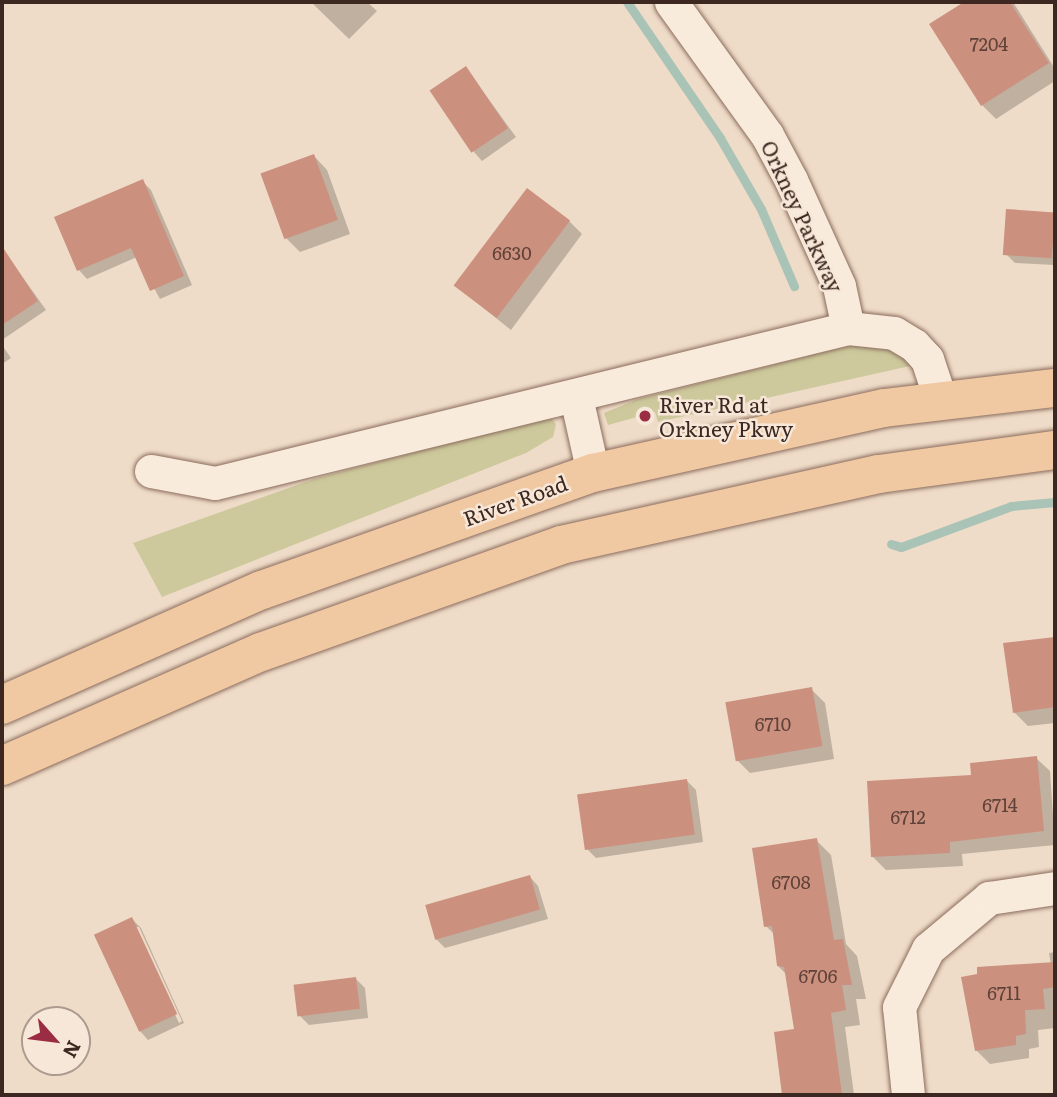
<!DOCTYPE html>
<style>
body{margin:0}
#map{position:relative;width:1057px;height:1097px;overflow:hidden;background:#efdcc8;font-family:Literata,serif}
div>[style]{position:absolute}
.green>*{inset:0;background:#cdc99c}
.shadow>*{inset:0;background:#0003}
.stream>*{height:9px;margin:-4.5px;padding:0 4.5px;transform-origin:4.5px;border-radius:4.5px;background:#a9c3b6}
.building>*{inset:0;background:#cc907f;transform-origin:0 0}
.roads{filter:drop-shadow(0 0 2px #8b6c5d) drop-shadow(0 0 2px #8b6c5d)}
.minor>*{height:33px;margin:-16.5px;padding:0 16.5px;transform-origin:16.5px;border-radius:16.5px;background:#f9ebdc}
.major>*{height:38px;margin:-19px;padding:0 19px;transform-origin:19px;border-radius:19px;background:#f0c8a2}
.dots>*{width:19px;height:19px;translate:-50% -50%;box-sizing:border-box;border:4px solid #f6e7d8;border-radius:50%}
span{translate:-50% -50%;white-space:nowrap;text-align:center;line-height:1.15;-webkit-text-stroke:5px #f6e7d8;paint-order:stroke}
.number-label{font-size:18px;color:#604238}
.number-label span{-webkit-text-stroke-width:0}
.street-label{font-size:21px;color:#3c2820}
.poi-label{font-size:21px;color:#3c2820}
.left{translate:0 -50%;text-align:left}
.frame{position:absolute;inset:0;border:4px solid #3c2820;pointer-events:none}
.north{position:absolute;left:21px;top:1006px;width:70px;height:70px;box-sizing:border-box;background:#f6e7d8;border:2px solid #ac9b8e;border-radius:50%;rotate:118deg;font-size:19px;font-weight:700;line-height:28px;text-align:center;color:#3c2820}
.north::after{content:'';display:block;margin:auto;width:24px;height:32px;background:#9a2d43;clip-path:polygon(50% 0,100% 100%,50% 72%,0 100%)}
</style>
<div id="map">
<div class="green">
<i style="clip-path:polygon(851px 345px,894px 351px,909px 360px,910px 366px,658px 422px,655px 412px,608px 425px,604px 413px,638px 399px)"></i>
<i style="clip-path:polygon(549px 416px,556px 424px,553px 437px,526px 453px,162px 597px,133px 543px,314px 479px)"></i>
</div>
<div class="shadow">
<i style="clip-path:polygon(311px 2px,367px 2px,377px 11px,349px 39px)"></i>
<i style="clip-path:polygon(968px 2px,1013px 2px,1055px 69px,1055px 81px,996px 119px,982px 105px,932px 25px)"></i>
<i style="clip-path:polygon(466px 68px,516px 137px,482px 161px,474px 152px)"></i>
<i style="clip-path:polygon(314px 156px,327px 170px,350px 234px,300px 252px,287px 239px)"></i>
<i style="clip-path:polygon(142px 181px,151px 190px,192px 285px,160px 299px,137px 257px,87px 279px,79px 270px)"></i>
<i style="clip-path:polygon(1008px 211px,1055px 214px,1055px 265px,1015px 263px,1006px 254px)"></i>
<i style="clip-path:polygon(569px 221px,582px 234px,511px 330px,456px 286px)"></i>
<i style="clip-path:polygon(2px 248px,46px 310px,2px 340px)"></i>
<i style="clip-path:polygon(2px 345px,11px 358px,2px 364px)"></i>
<i style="clip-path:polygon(1055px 638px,1055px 723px,1028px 726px,1015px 713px,1005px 645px)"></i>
<i style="clip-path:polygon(811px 689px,825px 703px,834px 759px,750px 773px,736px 759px)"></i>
<i style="clip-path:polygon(1036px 758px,1050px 771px,1055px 845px,962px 854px,963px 866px,886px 870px,872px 856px)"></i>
<i style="clip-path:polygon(687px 781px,696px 790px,703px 842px,596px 858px,587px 849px)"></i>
<i style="clip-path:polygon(816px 840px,831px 855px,846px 944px,857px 956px,866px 999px,856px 999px,860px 1025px,845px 1027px,854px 1095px,784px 1095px,776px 1033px,796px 1031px,787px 975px,778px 966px,774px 934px,766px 926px)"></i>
<i style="clip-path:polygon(530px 877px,538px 886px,548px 919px,445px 948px,436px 939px)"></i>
<i style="clip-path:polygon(evenodd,132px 919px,141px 928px,184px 1023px,148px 1040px,140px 1031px,132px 919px,135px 927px,139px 927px,182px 1021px,179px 1023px,135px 927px)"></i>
<i style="clip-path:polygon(1055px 952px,1055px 1028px,1038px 1030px,1039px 1047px,1029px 1049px,1029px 1058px,990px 1064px,976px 1050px,1051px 964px,1049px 953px)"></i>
<i style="clip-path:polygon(356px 979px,365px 988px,368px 1018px,309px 1025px,300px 1016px)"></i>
</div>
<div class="stream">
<i style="left:627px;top:2px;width:165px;rotate:55.6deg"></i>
<i style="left:720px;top:138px;width:82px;rotate:60deg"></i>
<i style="left:761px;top:209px;width:84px;rotate:66.8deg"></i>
<i style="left:891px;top:544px;width:10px;rotate:17deg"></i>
<i style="left:901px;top:547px;width:117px;rotate:-20.4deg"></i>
<i style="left:1011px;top:506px;width:44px;rotate:-5.2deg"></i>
</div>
<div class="building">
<i style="clip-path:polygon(964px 2px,1010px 2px,1049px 63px,981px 106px,929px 24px)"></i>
<i style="left:466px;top:66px;width:75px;height:44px;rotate:56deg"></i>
<i style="left:314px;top:154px;width:70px;height:57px;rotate:70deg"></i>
<i style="clip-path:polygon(143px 179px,184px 276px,150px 291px,131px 248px,77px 271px,54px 217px)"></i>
<i style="left:527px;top:188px;width:54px;height:122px;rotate:37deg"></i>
<i style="left:1006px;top:209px;width:49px;height:46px;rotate:4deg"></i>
<i style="clip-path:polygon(2px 246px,38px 301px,2px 325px)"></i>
<i style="clip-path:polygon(1055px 637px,1055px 707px,1013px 713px,1003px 643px)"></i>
<i style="left:812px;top:687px;width:60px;height:88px;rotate:80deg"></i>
<i style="clip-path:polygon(1037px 756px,1044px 831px,950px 842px,950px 853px,871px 857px,867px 781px,971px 775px,970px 763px)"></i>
<i style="left:687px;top:779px;width:56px;height:111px;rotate:82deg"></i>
<i style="clip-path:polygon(817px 838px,834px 940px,843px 939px,852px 985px,842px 985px,846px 1010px,831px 1013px,842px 1095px,782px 1095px,774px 1032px,794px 1029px,784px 967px,777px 966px,772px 926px,764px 927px,752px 848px)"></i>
<i style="left:530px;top:875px;width:36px;height:109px;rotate:74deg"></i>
<i style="left:132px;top:917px;width:107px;height:42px;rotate:65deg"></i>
<i style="clip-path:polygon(1055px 962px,1055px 987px,1043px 989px,1045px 1009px,1025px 1010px,1026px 1034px,1016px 1036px,1016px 1045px,975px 1051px,961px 977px,977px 974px,977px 967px)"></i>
<i style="left:356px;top:977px;width:32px;height:63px;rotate:83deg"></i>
</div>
<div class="roads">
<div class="minor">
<i style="left:671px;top:2px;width:164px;rotate:54.2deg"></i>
<i style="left:767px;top:135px;width:51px;rotate:61.9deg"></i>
<i style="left:791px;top:180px;width:116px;rotate:65.6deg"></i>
<i style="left:839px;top:286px;width:43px;rotate:77.9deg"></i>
<i style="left:576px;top:397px;width:78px;rotate:77.4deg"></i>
<i style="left:151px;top:471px;width:65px;rotate:10.6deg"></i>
<i style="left:215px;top:483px;width:652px;rotate:-13.76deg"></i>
<i style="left:848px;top:328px;width:46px;rotate:6.2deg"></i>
<i style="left:894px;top:333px;width:23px;rotate:31deg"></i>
<i style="left:914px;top:345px;width:19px;rotate:47deg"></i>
<i style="left:927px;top:359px;width:44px;rotate:71.6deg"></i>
<i style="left:908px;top:1095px;width:88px;rotate:-95.8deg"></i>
<i style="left:899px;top:1007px;width:65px;rotate:-63.4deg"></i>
<i style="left:928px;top:949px;width:80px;rotate:-39.9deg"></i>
<i style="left:989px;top:898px;width:67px;rotate:-8.6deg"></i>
</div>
<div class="major">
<i style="left:2px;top:705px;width:284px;rotate:-23.9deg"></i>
<i style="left:262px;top:590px;width:351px;rotate:-19.5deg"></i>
<i style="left:593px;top:473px;width:298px;rotate:-12.6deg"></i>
<i style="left:884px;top:408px;width:172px;rotate:-6.7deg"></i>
<i style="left:2px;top:766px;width:283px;rotate:-23.8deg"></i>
<i style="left:261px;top:652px;width:319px;rotate:-19.6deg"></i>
<i style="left:561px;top:545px;width:326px;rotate:-12.6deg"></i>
<i style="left:879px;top:474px;width:178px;rotate:-7.8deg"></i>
</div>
</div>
<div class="dots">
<i style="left:645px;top:416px;background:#9a2d43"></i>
</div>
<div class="number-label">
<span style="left:989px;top:44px">7204</span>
<span style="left:512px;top:253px">6630</span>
<span style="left:773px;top:724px">6710</span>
<span style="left:1000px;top:805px">6714</span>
<span style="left:908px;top:817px">6712</span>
<span style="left:791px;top:882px">6708</span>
<span style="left:818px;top:976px">6706</span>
<span style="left:1004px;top:993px">6711</span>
</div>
<div class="street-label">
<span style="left:803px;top:216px;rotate:65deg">Orkney Parkway</span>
<span style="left:515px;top:500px;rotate:-20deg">River Road</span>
</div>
<div class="poi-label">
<span class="left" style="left:659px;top:416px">River Rd at<br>Orkney Pkwy</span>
</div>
<div class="frame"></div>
<div class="north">N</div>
</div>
